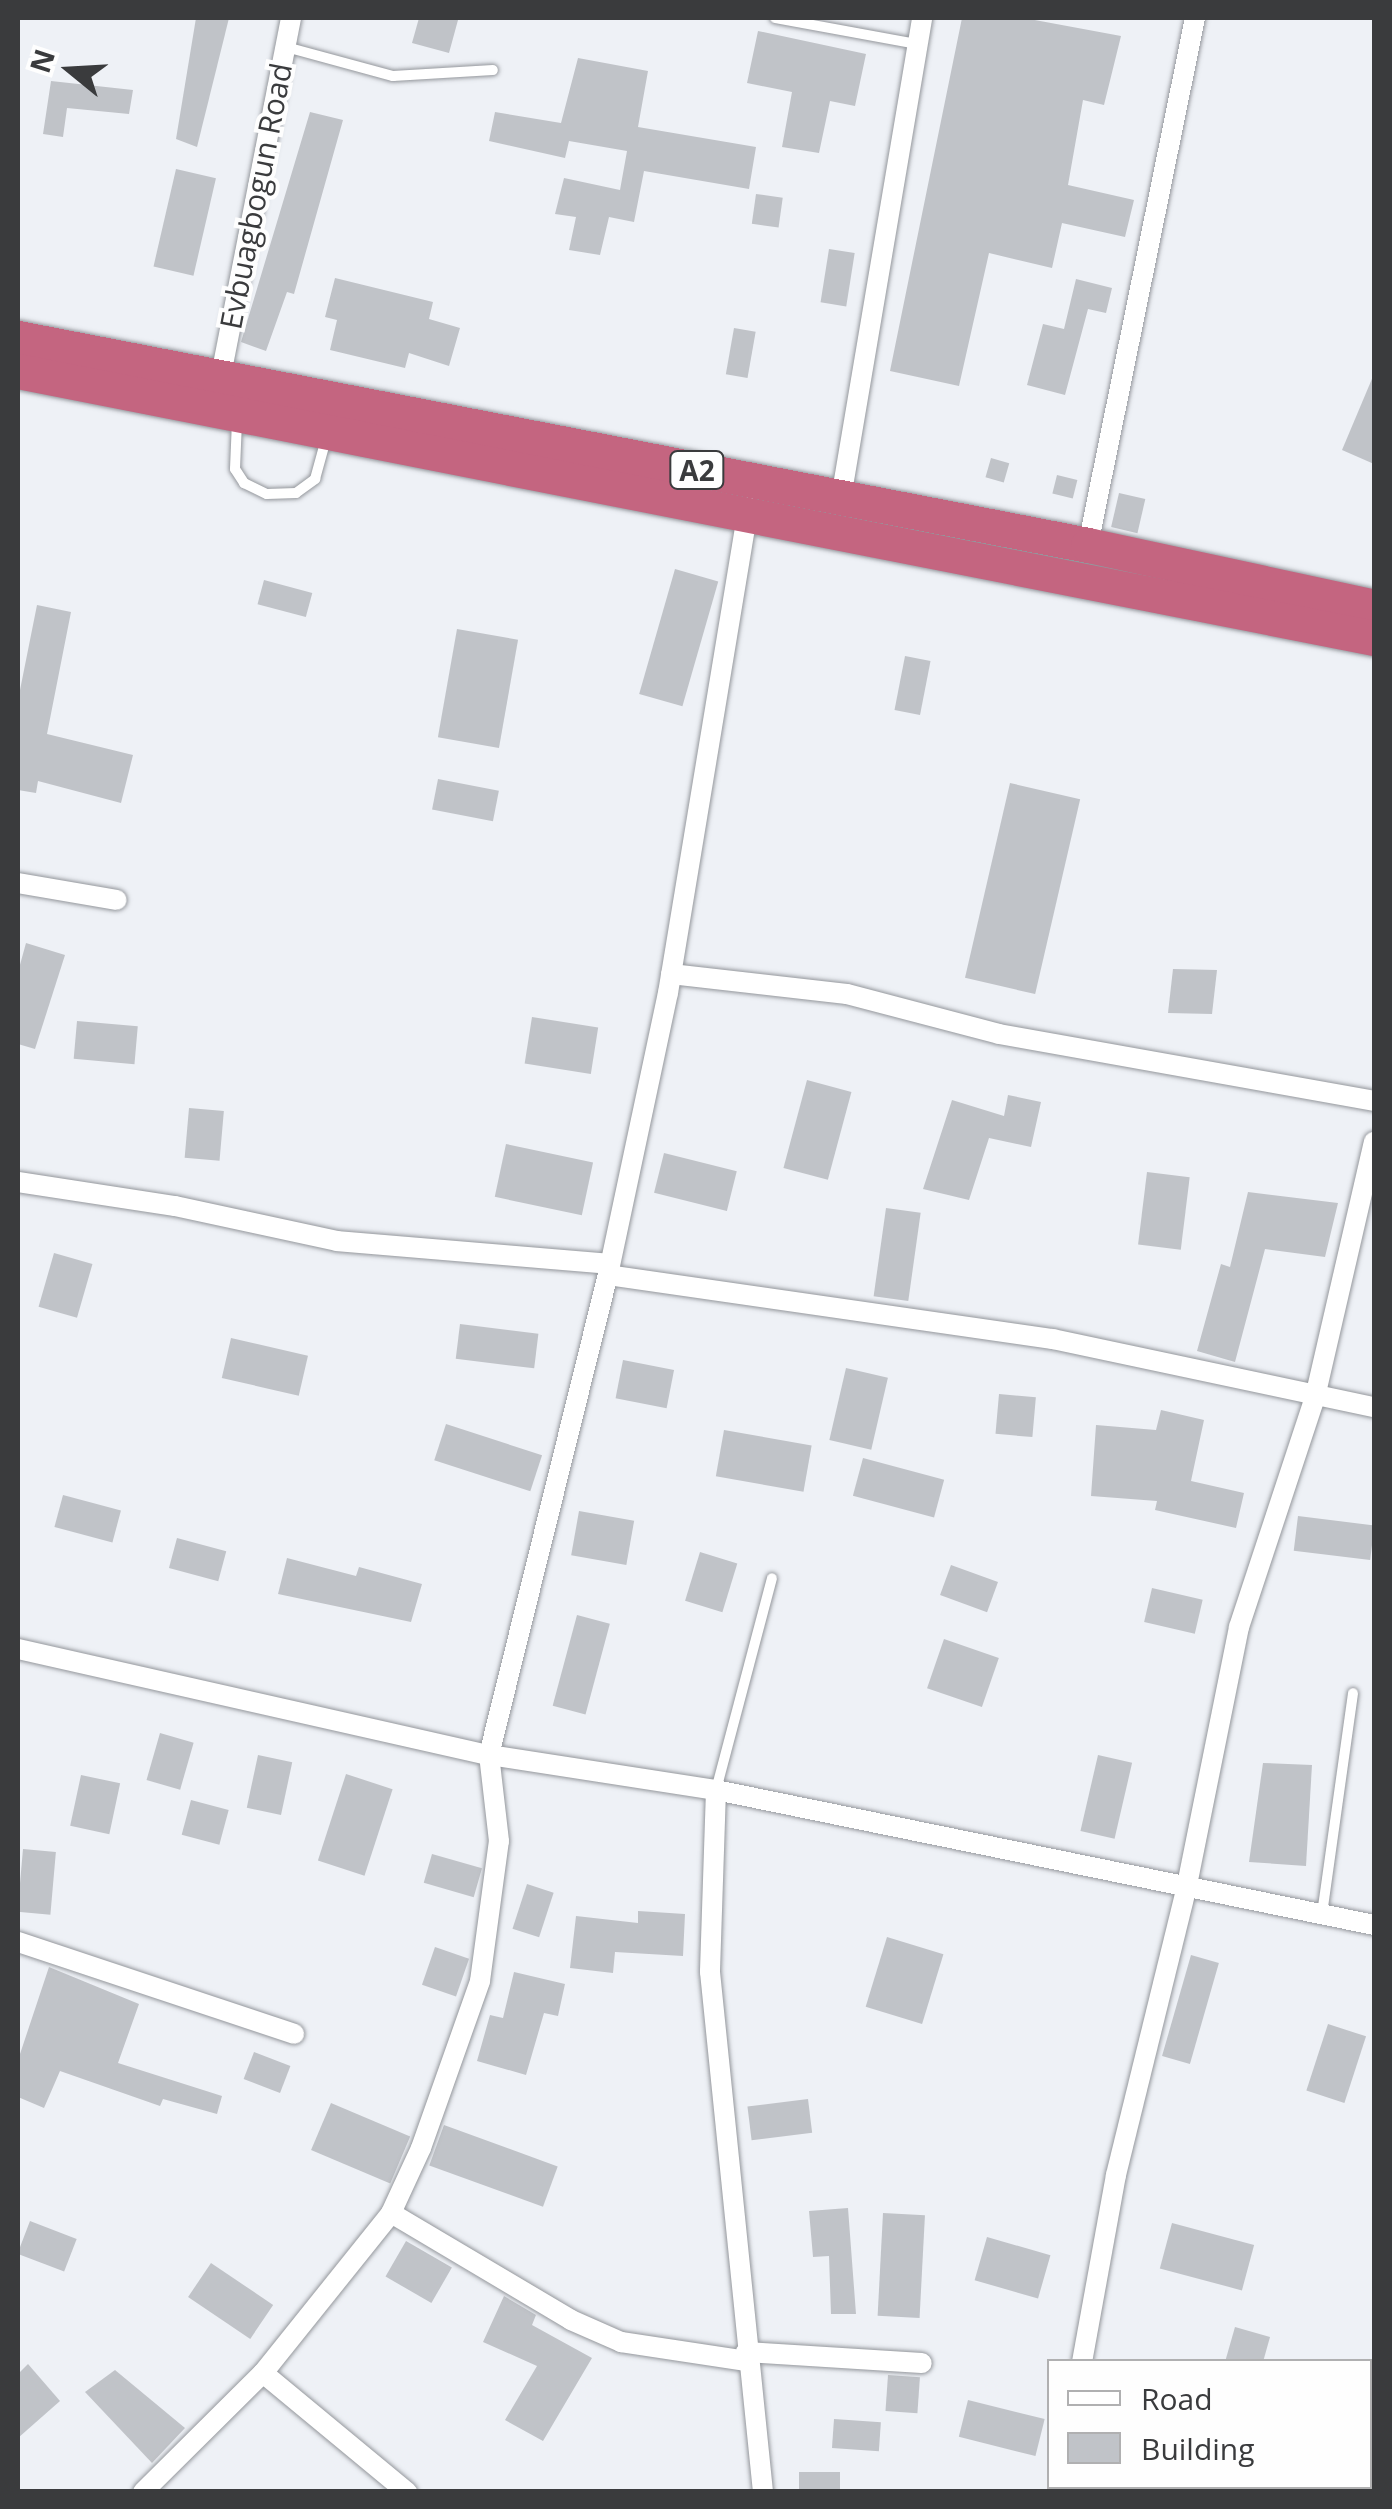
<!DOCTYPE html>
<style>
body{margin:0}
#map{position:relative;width:1392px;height:2509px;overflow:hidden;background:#eef1f6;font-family:"Open Sans",sans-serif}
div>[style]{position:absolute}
.building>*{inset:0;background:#c0c3c8;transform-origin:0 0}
.roads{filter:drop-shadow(0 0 2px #94979c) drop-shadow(0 0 2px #94979c)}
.lane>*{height:10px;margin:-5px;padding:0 5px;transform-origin:5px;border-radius:5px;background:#fff}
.street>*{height:20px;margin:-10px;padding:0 10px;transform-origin:10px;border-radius:10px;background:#fff}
.highway>*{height:35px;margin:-17.5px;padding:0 17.5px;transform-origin:17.5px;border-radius:17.5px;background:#c46580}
span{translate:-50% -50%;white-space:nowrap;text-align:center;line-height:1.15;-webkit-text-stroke:8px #fefefe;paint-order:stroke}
.shield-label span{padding:2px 8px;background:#fefefe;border:2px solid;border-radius:8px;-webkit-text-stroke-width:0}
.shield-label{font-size:28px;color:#3a3b3d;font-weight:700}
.street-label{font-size:30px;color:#3a3b3d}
.frame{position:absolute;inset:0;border:20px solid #3a3b3d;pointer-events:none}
.legend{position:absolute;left:1047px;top:2359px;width:325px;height:130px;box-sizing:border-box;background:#fefefe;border:2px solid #b0b0b1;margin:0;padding:12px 18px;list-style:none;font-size:30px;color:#3a3b3d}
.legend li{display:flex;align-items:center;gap:20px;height:50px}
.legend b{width:50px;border:2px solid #b0b0b1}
.north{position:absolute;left:20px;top:20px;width:100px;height:100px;-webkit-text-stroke:8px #fefefe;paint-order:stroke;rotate:288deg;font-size:28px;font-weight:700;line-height:40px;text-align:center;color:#3a3b3d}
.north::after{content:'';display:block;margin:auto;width:35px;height:45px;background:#3a3b3d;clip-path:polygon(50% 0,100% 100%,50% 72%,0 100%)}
</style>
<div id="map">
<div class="building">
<i style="clip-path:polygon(196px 18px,229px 18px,197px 147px,176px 139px)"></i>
<i style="clip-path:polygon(419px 18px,458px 20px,449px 53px,412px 43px)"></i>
<i style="clip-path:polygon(962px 18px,1024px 18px,1121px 36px,1104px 105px,1083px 100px,1068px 185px,1134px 200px,1125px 237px,1062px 223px,1052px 268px,989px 253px,959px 386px,890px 371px)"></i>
<i style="clip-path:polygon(758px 31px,866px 54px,855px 106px,830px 101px,819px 153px,782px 147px,792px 92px,747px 83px)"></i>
<i style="clip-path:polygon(578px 58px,648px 71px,638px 127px,756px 147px,749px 189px,644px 171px,634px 222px,609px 217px,600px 255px,569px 250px,576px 217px,555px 214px,564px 178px,620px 190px,627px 151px,569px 141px,565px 158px,489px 141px,495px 112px,561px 123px)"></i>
<i style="clip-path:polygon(51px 81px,133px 90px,129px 114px,67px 108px,63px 137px,43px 134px)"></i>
<i style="clip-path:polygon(310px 112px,343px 120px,294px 294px,287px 292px,266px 351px,241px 342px)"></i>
<i style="left:176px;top:169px;width:41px;height:100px;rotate:13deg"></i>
<i style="left:756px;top:194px;width:27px;height:30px;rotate:8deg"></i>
<i style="left:829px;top:249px;width:26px;height:54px;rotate:9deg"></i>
<i style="clip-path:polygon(335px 278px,433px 302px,429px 319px,460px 328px,449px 366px,409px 353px,405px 368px,330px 350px,337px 320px,325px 317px)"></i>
<i style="clip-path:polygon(1076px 279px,1112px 288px,1106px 313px,1088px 309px,1065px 395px,1027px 385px,1043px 324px,1064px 329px)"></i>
<i style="left:734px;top:328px;width:22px;height:47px;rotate:10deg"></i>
<i style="clip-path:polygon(1374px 374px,1374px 464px,1342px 450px)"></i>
<i style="left:991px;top:458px;width:19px;height:20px;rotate:16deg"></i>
<i style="left:1057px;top:475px;width:21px;height:19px;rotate:14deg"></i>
<i style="left:1119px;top:493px;width:27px;height:35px;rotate:13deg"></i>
<i style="left:675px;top:569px;width:45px;height:130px;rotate:16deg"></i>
<i style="left:264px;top:580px;width:50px;height:25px;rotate:15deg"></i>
<i style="clip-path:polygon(37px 605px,71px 612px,47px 734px,133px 755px,121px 803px,38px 781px,36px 793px,18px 790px,18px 700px)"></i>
<i style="left:457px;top:629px;width:62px;height:110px;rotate:10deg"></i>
<i style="left:905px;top:656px;width:26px;height:55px;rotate:11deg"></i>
<i style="left:438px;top:779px;width:62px;height:31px;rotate:11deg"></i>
<i style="left:1010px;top:783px;width:72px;height:200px;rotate:13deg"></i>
<i style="clip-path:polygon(26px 943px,65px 955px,35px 1049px,18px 1044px,18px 972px)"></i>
<i style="clip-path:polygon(1173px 969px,1217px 970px,1212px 1014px,1168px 1013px)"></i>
<i style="left:532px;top:1017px;width:67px;height:47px;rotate:9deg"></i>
<i style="left:77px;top:1021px;width:61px;height:38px;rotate:5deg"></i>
<i style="left:807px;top:1080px;width:46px;height:91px;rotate:15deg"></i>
<i style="clip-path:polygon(1008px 1095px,1041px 1102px,1031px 1147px,989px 1138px,969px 1200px,923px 1189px,952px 1100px,1004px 1116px)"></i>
<i style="left:189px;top:1108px;width:35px;height:50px;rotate:5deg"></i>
<i style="left:506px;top:1144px;width:89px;height:54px;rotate:12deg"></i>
<i style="left:664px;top:1153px;width:75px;height:41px;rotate:14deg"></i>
<i style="left:1147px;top:1172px;width:43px;height:73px;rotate:7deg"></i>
<i style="clip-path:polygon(1248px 1192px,1338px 1203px,1325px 1257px,1265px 1249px,1235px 1362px,1197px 1351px,1221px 1264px,1230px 1267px)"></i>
<i style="left:886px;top:1208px;width:35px;height:89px;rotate:8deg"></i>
<i style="left:54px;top:1253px;width:40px;height:56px;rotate:16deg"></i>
<i style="left:460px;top:1324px;width:79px;height:35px;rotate:7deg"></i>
<i style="left:231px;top:1338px;width:79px;height:41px;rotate:13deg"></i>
<i style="left:623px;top:1360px;width:52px;height:39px;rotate:11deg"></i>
<i style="left:846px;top:1368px;width:43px;height:74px;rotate:13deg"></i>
<i style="left:999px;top:1394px;width:37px;height:40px;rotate:5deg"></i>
<i style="clip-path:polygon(1161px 1410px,1204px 1420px,1191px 1481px,1244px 1493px,1236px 1528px,1155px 1510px,1157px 1501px,1091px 1496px,1096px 1425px,1156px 1430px)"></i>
<i style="left:446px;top:1424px;width:101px;height:38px;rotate:18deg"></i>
<i style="left:724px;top:1430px;width:89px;height:47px;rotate:10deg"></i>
<i style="left:863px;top:1458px;width:84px;height:39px;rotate:15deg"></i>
<i style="left:63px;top:1495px;width:60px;height:33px;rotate:15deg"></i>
<i style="left:579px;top:1511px;width:56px;height:45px;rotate:10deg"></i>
<i style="left:1298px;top:1516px;width:77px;height:35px;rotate:7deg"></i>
<i style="left:177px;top:1538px;width:51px;height:31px;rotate:15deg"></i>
<i style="left:700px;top:1552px;width:39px;height:51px;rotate:17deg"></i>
<i style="clip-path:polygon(287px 1558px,356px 1576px,359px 1567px,422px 1584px,411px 1622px,278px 1594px)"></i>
<i style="left:951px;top:1565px;width:50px;height:32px;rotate:20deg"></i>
<i style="left:1152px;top:1588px;width:52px;height:35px;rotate:13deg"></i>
<i style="left:577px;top:1615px;width:34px;height:94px;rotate:15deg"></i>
<i style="left:944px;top:1639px;width:58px;height:52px;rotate:19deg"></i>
<i style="left:160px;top:1733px;width:35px;height:49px;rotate:16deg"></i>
<i style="left:258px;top:1755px;width:35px;height:54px;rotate:12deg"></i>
<i style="left:1098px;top:1755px;width:35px;height:78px;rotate:13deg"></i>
<i style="clip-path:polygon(1263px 1763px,1312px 1765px,1306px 1866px,1249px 1862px)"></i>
<i style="left:346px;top:1774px;width:49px;height:91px;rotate:18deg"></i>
<i style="left:81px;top:1775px;width:40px;height:52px;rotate:12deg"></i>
<i style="left:191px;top:1800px;width:39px;height:36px;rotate:15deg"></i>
<i style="left:23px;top:1849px;width:33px;height:63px;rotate:5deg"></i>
<i style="left:432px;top:1854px;width:52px;height:30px;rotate:16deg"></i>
<i style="left:527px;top:1884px;width:28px;height:47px;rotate:18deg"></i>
<i style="clip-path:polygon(638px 1911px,685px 1914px,683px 1956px,615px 1952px,613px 1973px,570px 1968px,576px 1916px,638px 1923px)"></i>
<i style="left:887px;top:1937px;width:59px;height:73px;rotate:17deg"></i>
<i style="left:435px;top:1947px;width:36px;height:40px;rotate:19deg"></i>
<i style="left:1191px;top:1955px;width:29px;height:105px;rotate:16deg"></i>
<i style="clip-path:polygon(49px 1967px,139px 2004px,118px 2063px,222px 2096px,217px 2114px,163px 2099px,160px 2106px,60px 2071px,44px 2108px,18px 2097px,18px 2060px)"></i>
<i style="clip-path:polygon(514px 1972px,565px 1984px,558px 2016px,544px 2013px,526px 2075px,477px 2061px,490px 2015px,503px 2018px)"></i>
<i style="left:1328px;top:2024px;width:40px;height:70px;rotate:18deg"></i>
<i style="left:254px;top:2052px;width:39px;height:29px;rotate:21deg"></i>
<i style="left:808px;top:2099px;width:34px;height:61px;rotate:83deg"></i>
<i style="left:331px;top:2103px;width:86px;height:51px;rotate:23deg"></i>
<i style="left:444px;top:2125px;width:121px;height:43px;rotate:20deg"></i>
<i style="clip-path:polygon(848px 2208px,856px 2314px,831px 2314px,829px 2256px,813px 2257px,809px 2211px)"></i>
<i style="left:883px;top:2213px;width:42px;height:103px;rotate:3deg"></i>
<i style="left:30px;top:2221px;width:50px;height:35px;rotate:21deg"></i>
<i style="left:1172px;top:2223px;width:85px;height:47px;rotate:15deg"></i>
<i style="left:987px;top:2237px;width:66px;height:45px;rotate:16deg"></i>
<i style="left:406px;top:2241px;width:53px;height:41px;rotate:30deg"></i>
<i style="left:211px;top:2263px;width:75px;height:41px;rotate:34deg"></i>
<i style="clip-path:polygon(504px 2296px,536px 2315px,532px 2325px,592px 2358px,543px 2441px,505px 2420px,537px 2366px,483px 2342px)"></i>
<i style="clip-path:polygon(1235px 2327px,1270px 2337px,1263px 2362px,1225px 2362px)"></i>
<i style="clip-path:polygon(28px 2364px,60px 2401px,18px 2438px,18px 2374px)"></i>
<i style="clip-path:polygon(115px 2370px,185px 2428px,152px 2463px,85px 2392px)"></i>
<i style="left:888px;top:2375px;width:32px;height:36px;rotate:4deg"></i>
<i style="left:968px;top:2400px;width:79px;height:38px;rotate:14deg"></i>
<i style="left:834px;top:2419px;width:47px;height:29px;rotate:4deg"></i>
<i style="left:799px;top:2472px;width:41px;height:20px"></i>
</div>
<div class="roads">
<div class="lane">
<i style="left:775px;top:18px;width:144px;rotate:10.4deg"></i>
<i style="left:286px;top:47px;width:111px;rotate:15.2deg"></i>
<i style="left:393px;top:76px;width:100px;rotate:-3.4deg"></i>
<i style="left:237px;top:421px;width:48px;rotate:92.4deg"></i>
<i style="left:235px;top:469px;width:17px;rotate:57deg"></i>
<i style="left:244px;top:483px;width:25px;rotate:26deg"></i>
<i style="left:267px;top:494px;width:29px;rotate:-2deg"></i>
<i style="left:296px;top:493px;width:24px;rotate:-36deg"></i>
<i style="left:315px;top:479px;width:41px;rotate:-74.6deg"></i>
<i style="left:716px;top:1790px;width:219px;rotate:-75.2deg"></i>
<i style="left:1322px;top:1914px;width:223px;rotate:-82deg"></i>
</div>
<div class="street">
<i style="left:221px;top:375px;width:364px;rotate:-78.9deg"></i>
<i style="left:841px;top:498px;width:487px;rotate:-80.4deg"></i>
<i style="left:1088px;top:545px;width:538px;rotate:-78.52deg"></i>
<i style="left:18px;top:883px;width:100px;rotate:9.7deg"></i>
<i style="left:671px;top:974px;width:177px;rotate:6.5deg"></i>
<i style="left:847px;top:994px;width:157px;rotate:14.7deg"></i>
<i style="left:999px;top:1034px;width:381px;rotate:10.1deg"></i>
<i style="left:18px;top:1182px;width:159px;rotate:8.7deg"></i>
<i style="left:175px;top:1206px;width:166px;rotate:12.2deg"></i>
<i style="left:337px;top:1241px;width:274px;rotate:4.8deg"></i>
<i style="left:608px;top:1275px;width:450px;rotate:8.2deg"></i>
<i style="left:1053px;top:1339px;width:328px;rotate:12deg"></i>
<i style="left:18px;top:1649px;width:483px;rotate:12.7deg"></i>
<i style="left:489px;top:1755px;width:230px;rotate:8.8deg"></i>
<i style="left:716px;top:1790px;width:672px;rotate:11.59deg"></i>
<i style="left:716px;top:1790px;width:182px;rotate:91.9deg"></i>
<i style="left:710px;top:1972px;width:523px;rotate:84.18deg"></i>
<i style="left:18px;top:1942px;width:291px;rotate:18.4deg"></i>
<i style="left:391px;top:2213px;width:209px;rotate:30.7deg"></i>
<i style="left:571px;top:2320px;width:55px;rotate:23.7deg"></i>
<i style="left:621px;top:2342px;width:127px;rotate:8.6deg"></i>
<i style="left:746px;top:2352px;width:176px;rotate:3.6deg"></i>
<i style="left:1082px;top:2362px;width:190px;rotate:-79.7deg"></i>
<i style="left:1116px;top:2175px;width:299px;rotate:-76.2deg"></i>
<i style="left:1187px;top:1885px;width:263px;rotate:-78.6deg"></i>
<i style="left:1239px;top:1627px;width:242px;rotate:-71.7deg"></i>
<i style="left:1315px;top:1397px;width:262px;rotate:-77deg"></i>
<i style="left:263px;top:2373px;width:187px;rotate:39.6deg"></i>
<i style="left:1370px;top:2416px;width:4px;rotate:14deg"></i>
<i style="left:143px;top:2492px;width:169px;rotate:-44.8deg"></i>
<i style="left:263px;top:2373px;width:205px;rotate:-51.3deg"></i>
<i style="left:391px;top:2213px;width:72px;rotate:-65.2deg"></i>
<i style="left:421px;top:2148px;width:177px;rotate:-70.5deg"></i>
<i style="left:480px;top:1981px;width:141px;rotate:-82.3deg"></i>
<i style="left:499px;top:1841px;width:87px;rotate:-96.6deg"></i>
<i style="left:489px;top:1755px;width:495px;rotate:-76.1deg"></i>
<i style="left:608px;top:1275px;width:288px;rotate:-78deg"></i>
<i style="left:668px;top:993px;width:492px;rotate:-80.6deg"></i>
<i style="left:1066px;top:2492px;width:6px;rotate:-90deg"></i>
</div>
<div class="highway">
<i style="left:18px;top:338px;width:1090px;rotate:10.95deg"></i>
<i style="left:1088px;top:545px;width:293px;rotate:12.2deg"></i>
<i style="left:18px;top:371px;width:1382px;rotate:11.14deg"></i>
</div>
</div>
<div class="shield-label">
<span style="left:697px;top:470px">A2</span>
</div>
<div class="street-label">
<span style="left:256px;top:196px;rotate:-79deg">Evbuagbogun Road</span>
</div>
<div class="frame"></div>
<ul class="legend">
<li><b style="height:12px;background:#fff"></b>Road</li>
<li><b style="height:28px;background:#c0c3c8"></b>Building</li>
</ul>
<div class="north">N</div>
</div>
